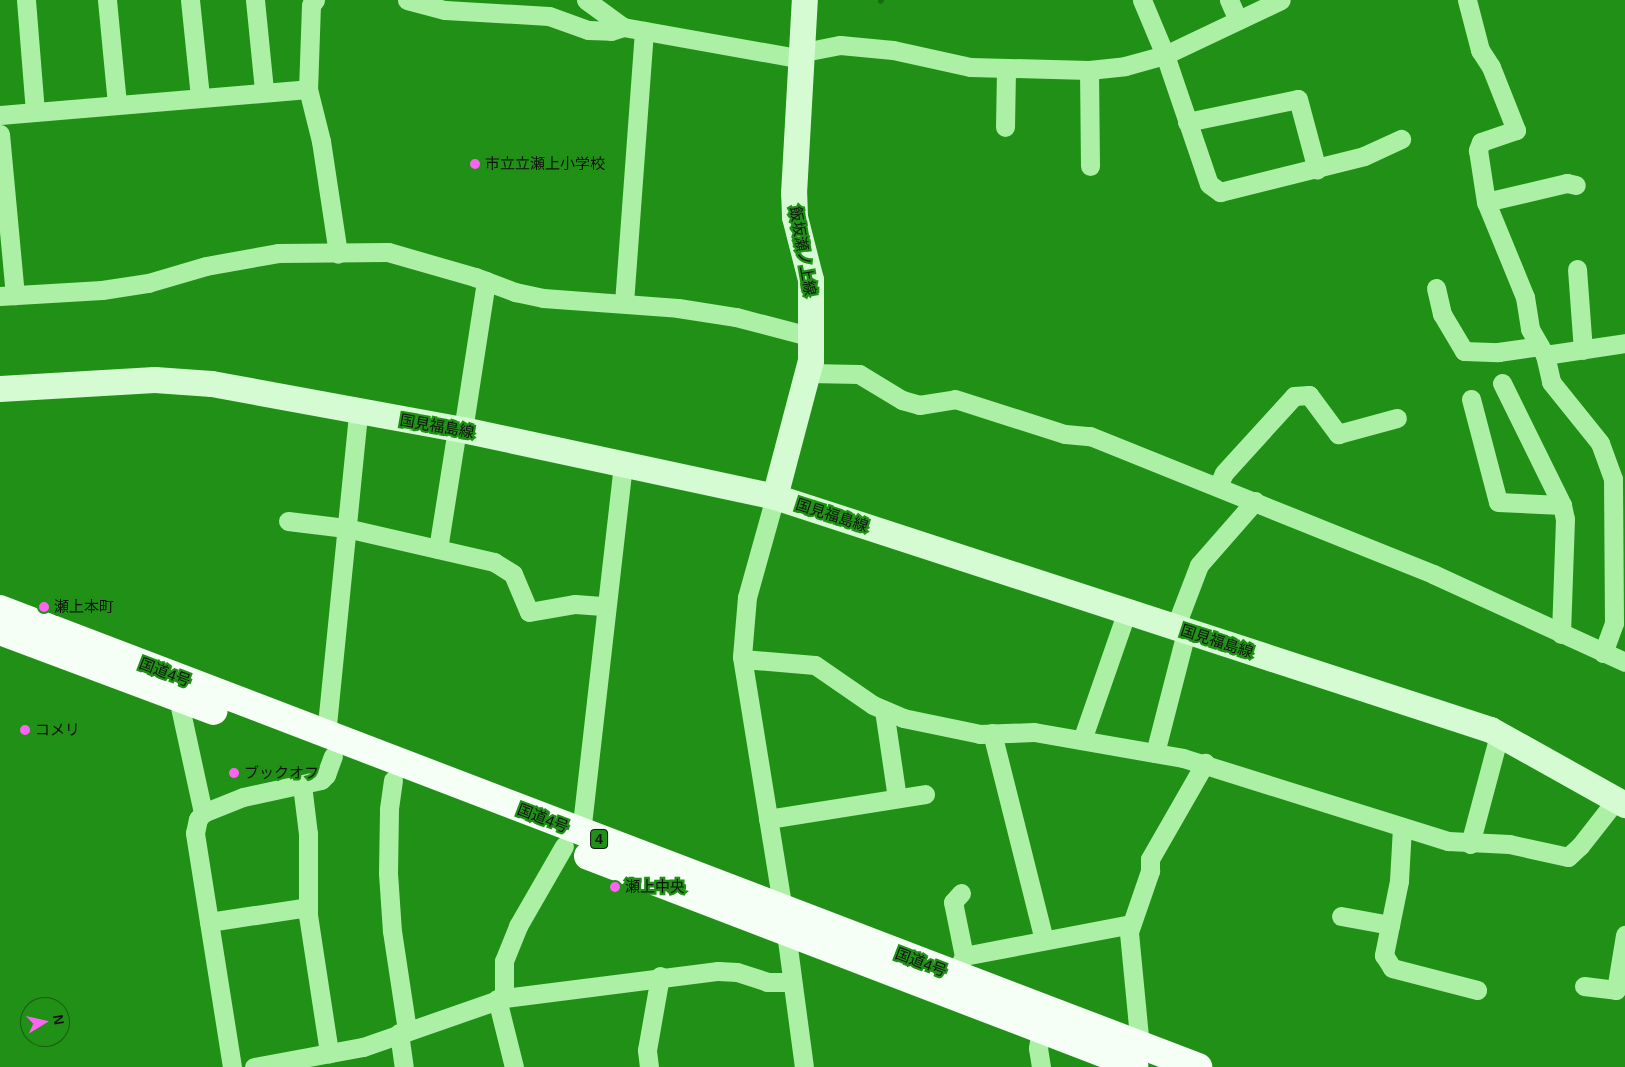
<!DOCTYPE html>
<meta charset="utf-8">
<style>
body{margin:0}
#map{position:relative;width:1625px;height:1067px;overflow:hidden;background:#209016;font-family:Helvetica,"Noto Sans JP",sans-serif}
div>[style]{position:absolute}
.stream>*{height:4.5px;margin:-2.25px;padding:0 2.25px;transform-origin:2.25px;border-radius:2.25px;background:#156d0e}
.minor>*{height:19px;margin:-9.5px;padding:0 9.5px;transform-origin:9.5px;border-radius:9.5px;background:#abf0a4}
.secondary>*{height:26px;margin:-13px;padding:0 13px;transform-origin:13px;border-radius:13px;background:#d5fbd2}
.trunk>*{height:28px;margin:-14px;padding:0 14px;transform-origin:14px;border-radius:14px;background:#f6fff6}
.dots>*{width:14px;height:14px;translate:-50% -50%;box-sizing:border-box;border:2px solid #209016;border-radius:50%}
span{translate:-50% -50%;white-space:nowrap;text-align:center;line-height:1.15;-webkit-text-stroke:4.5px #209016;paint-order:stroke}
.shield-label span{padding:1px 4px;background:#209016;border:1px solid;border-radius:4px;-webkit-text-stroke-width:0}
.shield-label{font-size:14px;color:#111;font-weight:700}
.poi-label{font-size:15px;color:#111}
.left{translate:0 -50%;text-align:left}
.street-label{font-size:15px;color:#111}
.north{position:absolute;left:20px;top:997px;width:50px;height:50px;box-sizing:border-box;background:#209016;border:1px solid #1a5d14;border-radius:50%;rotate:81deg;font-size:14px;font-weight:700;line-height:20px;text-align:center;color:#111}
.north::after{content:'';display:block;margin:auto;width:18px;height:22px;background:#ff63f4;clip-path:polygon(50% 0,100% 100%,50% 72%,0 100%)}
</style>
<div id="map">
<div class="stream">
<i style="left:880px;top:1px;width:1px;rotate:-45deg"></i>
</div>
<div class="minor">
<i style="left:26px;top:0;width:112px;rotate:85.4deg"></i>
<i style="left:107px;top:0;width:104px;rotate:84.5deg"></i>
<i style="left:190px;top:0;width:97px;rotate:84.1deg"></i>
<i style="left:255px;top:0;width:90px;rotate:84.3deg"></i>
<i style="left:315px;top:0;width:6px;rotate:129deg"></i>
<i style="left:311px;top:5px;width:84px;rotate:92deg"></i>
<i style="left:308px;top:89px;width:54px;rotate:76deg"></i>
<i style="left:321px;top:141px;width:114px;rotate:81.4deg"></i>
<i style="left:407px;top:0;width:39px;rotate:15deg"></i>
<i style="left:445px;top:10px;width:104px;rotate:3.3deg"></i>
<i style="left:549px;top:16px;width:41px;rotate:19.7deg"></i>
<i style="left:588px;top:30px;width:23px;rotate:2deg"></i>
<i style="left:611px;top:31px;width:13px;rotate:-18deg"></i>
<i style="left:586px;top:0;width:46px;rotate:36.1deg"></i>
<i style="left:623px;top:27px;width:183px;rotate:10.1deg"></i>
<i style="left:1142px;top:0;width:60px;rotate:67.3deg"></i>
<i style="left:1165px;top:55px;width:136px;rotate:71.2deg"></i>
<i style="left:1209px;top:184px;width:14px;rotate:36deg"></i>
<i style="left:1220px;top:192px;width:148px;rotate:-14deg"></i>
<i style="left:1364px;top:156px;width:41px;rotate:-24.7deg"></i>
<i style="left:1229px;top:0;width:22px;rotate:66deg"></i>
<i style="left:1467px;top:0;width:52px;rotate:75.4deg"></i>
<i style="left:1480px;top:50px;width:20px;rotate:57deg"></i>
<i style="left:1491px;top:67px;width:68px;rotate:68.4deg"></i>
<i style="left:1516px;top:130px;width:37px;rotate:161deg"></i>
<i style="left:1481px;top:142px;width:9px;rotate:111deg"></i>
<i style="left:1478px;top:150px;width:53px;rotate:81.3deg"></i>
<i style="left:1486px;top:202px;width:103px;rotate:67.7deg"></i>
<i style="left:1525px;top:297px;width:32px;rotate:81deg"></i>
<i style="left:1530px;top:329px;width:30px;rotate:60deg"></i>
<i style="left:1545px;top:355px;width:28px;rotate:77deg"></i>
<i style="left:1551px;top:382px;width:78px;rotate:51.2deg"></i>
<i style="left:1600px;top:443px;width:38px;rotate:70deg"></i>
<i style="left:1613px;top:479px;width:144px;rotate:89.6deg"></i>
<i style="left:1614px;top:623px;width:32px;rotate:110deg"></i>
<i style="left:804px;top:52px;width:37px;rotate:-11deg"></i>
<i style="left:840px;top:45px;width:53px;rotate:5.4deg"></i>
<i style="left:893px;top:50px;width:79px;rotate:12.4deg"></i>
<i style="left:970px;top:67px;width:119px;rotate:1.4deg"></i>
<i style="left:1089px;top:70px;width:36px;rotate:-6deg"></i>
<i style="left:1125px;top:66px;width:41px;rotate:-15.4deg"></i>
<i style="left:1165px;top:55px;width:128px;rotate:-25.4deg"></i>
<i style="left:1089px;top:70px;width:96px;rotate:89.4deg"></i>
<i style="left:0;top:115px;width:309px;rotate:-4.8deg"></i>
<i style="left:1187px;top:122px;width:113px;rotate:-11.7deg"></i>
<i style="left:1298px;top:99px;width:73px;rotate:75deg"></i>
<i style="left:1005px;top:127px;width:58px;rotate:-89deg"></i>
<i style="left:0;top:134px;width:162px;rotate:84.7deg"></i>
<i style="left:1486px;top:202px;width:83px;rotate:-13.2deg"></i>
<i style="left:1567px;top:183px;width:9px;rotate:13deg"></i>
<i style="left:1577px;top:269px;width:81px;rotate:85.8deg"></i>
<i style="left:1436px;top:288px;width:27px;rotate:77deg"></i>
<i style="left:1442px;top:314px;width:43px;rotate:59.3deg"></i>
<i style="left:1464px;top:351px;width:34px;rotate:2deg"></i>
<i style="left:1498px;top:352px;width:42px;rotate:-8.1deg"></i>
<i style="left:0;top:296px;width:102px;rotate:-3.4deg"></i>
<i style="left:102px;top:290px;width:47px;rotate:-8.7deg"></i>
<i style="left:148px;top:283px;width:60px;rotate:-16.3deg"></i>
<i style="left:206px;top:266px;width:73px;rotate:-10.2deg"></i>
<i style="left:278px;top:253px;width:110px;rotate:-0.5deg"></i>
<i style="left:388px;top:252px;width:91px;rotate:16deg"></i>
<i style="left:475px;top:277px;width:43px;rotate:20.6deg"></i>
<i style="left:515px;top:292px;width:29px;rotate:12deg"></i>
<i style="left:543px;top:298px;width:135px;rotate:4.2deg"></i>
<i style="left:678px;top:308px;width:59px;rotate:8.8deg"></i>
<i style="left:736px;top:317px;width:79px;rotate:14.7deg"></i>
<i style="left:624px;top:303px;width:273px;rotate:-85.8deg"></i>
<i style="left:1545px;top:355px;width:81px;rotate:-8.5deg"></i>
<i style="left:809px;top:373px;width:50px;rotate:1.1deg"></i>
<i style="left:859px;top:374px;width:50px;rotate:31.2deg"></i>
<i style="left:902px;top:400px;width:18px;rotate:16deg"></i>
<i style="left:919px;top:405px;width:36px;rotate:-9deg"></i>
<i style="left:955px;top:399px;width:115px;rotate:17.7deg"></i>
<i style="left:1065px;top:434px;width:25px;rotate:5deg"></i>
<i style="left:1090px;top:436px;width:370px;rotate:21.9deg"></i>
<i style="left:1433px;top:574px;width:211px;rotate:24.6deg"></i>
<i style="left:1502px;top:383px;width:136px;rotate:63.8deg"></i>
<i style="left:1562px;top:505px;width:14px;rotate:78deg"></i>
<i style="left:1565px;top:519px;width:115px;rotate:92deg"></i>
<i style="left:1471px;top:399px;width:106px;rotate:75.3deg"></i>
<i style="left:1498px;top:502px;width:64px;rotate:2.7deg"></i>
<i style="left:463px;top:430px;width:151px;rotate:-81.2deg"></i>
<i style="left:1218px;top:486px;width:14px;rotate:-65deg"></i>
<i style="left:1224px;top:473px;width:104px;rotate:-47.7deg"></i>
<i style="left:1294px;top:396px;width:15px;rotate:-4deg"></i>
<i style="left:1309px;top:395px;width:49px;rotate:53.4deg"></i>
<i style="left:1338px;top:434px;width:61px;rotate:-15.2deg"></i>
<i style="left:775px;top:497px;width:104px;rotate:105.6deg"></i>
<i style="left:747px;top:597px;width:60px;rotate:94.8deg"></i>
<i style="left:742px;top:657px;width:256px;rotate:80.8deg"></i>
<i style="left:783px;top:910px;width:158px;rotate:82.4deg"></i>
<i style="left:288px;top:521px;width:58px;rotate:6.9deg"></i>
<i style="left:346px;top:528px;width:152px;rotate:12.9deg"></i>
<i style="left:494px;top:562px;width:22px;rotate:32deg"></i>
<i style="left:513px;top:574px;width:41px;rotate:67.2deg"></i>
<i style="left:529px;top:612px;width:47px;rotate:-9.9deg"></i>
<i style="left:575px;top:604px;width:31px;rotate:4deg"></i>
<i style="left:438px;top:549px;width:121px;rotate:-81deg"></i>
<i style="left:1175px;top:628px;width:67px;rotate:-69.1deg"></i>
<i style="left:1199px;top:565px;width:85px;rotate:-48.8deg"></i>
<i style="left:743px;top:659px;width:72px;rotate:4.8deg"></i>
<i style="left:815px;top:665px;width:70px;rotate:34.6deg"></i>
<i style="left:873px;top:705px;width:33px;rotate:23deg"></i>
<i style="left:903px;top:718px;width:79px;rotate:11.7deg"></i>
<i style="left:980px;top:734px;width:54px;rotate:-2.1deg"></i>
<i style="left:1034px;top:732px;width:151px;rotate:9.9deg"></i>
<i style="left:1183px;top:758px;width:278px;rotate:17.4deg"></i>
<i style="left:1448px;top:841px;width:61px;rotate:2.8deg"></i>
<i style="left:1509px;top:844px;width:60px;rotate:12.4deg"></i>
<i style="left:1568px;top:857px;width:16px;rotate:-43deg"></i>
<i style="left:1580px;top:846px;width:58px;rotate:-52deg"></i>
<i style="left:178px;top:698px;width:118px;rotate:77.7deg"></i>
<i style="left:884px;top:710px;width:89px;rotate:81.6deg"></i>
<i style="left:992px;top:733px;width:213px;rotate:75.9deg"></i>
<i style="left:326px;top:735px;width:325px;rotate:-84.3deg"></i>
<i style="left:1082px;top:740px;width:137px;rotate:-70.8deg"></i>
<i style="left:1155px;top:753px;width:125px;rotate:-75.6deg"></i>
<i style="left:393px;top:780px;width:30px;rotate:98deg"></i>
<i style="left:389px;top:810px;width:63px;rotate:90.9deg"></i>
<i style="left:388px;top:873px;width:58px;rotate:86.1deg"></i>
<i style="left:392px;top:931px;width:100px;rotate:81.4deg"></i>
<i style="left:302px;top:785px;width:49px;rotate:83deg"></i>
<i style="left:308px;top:834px;width:81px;rotate:90deg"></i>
<i style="left:308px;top:915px;width:140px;rotate:81.3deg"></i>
<i style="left:768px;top:819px;width:159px;rotate:-9deg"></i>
<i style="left:1402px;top:827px;width:54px;rotate:93.2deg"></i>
<i style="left:1399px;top:881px;width:76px;rotate:101.5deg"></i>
<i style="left:1384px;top:955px;width:15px;rotate:58deg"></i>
<i style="left:1392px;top:968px;width:88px;rotate:14.5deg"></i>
<i style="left:581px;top:833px;width:371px;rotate:-83.5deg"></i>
<i style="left:1470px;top:844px;width:113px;rotate:-75.1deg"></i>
<i style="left:1341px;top:916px;width:50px;rotate:10.4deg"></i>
<i style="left:209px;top:922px;width:100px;rotate:-8.6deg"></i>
<i style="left:964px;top:956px;width:170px;rotate:-10.8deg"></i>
<i style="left:959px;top:966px;width:11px;rotate:-63deg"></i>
<i style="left:964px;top:956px;width:55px;rotate:-101.5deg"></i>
<i style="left:953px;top:902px;width:12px;rotate:-48deg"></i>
<i style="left:1584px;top:986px;width:32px;rotate:7deg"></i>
<i style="left:1616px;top:990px;width:56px;rotate:-80.7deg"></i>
<i style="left:504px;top:998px;width:37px;rotate:-90deg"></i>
<i style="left:504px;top:961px;width:38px;rotate:-68deg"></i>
<i style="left:518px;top:926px;width:92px;rotate:-60.1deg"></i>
<i style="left:497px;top:999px;width:70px;rotate:76deg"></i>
<i style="left:399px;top:1033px;width:34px;rotate:82deg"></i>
<i style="left:1140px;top:1047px;width:116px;rotate:-95.5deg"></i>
<i style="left:1129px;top:932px;width:65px;rotate:-71deg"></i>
<i style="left:1150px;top:871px;width:12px;rotate:-90deg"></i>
<i style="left:1150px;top:859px;width:111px;rotate:-60.2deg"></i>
<i style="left:232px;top:1067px;width:237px;rotate:-99deg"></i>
<i style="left:195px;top:833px;width:14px;rotate:-78deg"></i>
<i style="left:198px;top:819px;width:8px;rotate:-50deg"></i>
<i style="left:203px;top:813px;width:43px;rotate:-21.8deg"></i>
<i style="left:243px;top:797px;width:80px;rotate:-12.3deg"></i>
<i style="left:321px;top:780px;width:7px;rotate:-45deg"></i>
<i style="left:326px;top:775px;width:20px;rotate:-70deg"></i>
<i style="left:254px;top:1067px;width:111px;rotate:-10.4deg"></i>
<i style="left:363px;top:1047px;width:149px;rotate:-19.2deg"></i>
<i style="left:504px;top:998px;width:216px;rotate:-7.2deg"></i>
<i style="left:718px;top:971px;width:19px;rotate:3deg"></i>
<i style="left:737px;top:972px;width:32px;rotate:18deg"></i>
<i style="left:767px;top:982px;width:25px"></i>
<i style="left:649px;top:1067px;width:17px;rotate:-97deg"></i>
<i style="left:647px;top:1050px;width:75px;rotate:-80deg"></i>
<i style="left:1041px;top:1067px;width:19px;rotate:-99deg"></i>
<i style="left:1038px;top:1048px;width:18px;rotate:-81deg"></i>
</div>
<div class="secondary">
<i style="left:0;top:389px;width:155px;rotate:-3.3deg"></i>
<i style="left:155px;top:380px;width:57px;rotate:4deg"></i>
<i style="left:212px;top:384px;width:255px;rotate:10.4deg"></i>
<i style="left:463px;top:430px;width:319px;rotate:12.1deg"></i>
<i style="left:775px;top:497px;width:753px;rotate:18.03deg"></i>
<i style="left:1491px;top:730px;width:154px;rotate:29.2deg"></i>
<i style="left:775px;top:497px;width:141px;rotate:-75.2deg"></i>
<i style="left:811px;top:361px;width:81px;rotate:-90deg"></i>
<i style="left:811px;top:280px;width:65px;rotate:-104.3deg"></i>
<i style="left:795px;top:217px;width:23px;rotate:-92deg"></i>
<i style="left:794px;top:194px;width:194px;rotate:-86.8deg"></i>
</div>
<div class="trunk">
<i style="left:0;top:609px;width:1283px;rotate:20.92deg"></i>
<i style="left:0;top:631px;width:228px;rotate:20.5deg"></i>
<i style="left:588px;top:856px;width:585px;rotate:20.95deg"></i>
</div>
<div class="dots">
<i style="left:475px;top:164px;background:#ff63f4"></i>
<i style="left:44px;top:607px;background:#ff63f4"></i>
<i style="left:25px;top:730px;background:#ff63f4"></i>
<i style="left:234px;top:773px;background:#ff63f4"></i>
<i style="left:615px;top:887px;background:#ff63f4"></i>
</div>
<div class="shield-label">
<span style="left:599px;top:839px">4</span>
</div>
<div class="poi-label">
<span class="left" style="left:485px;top:164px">市立立瀬上小学校</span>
<span class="left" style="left:54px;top:607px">瀬上本町</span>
<span class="left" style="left:35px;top:730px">コメリ</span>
<span class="left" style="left:244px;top:773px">ブックオフ</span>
<span class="left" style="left:625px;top:887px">瀬上中央</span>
</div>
<div class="street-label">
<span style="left:803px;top:251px;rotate:80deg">飯坂瀬ノ上線</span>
<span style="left:437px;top:426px;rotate:10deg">国見福島線</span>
<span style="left:832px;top:515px;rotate:18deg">国見福島線</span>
<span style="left:1217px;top:641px;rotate:18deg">国見福島線</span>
<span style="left:165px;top:672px;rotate:21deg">国道4号</span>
<span style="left:543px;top:818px;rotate:21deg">国道4号</span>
<span style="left:921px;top:962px;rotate:21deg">国道4号</span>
</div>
<div class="north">N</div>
</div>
